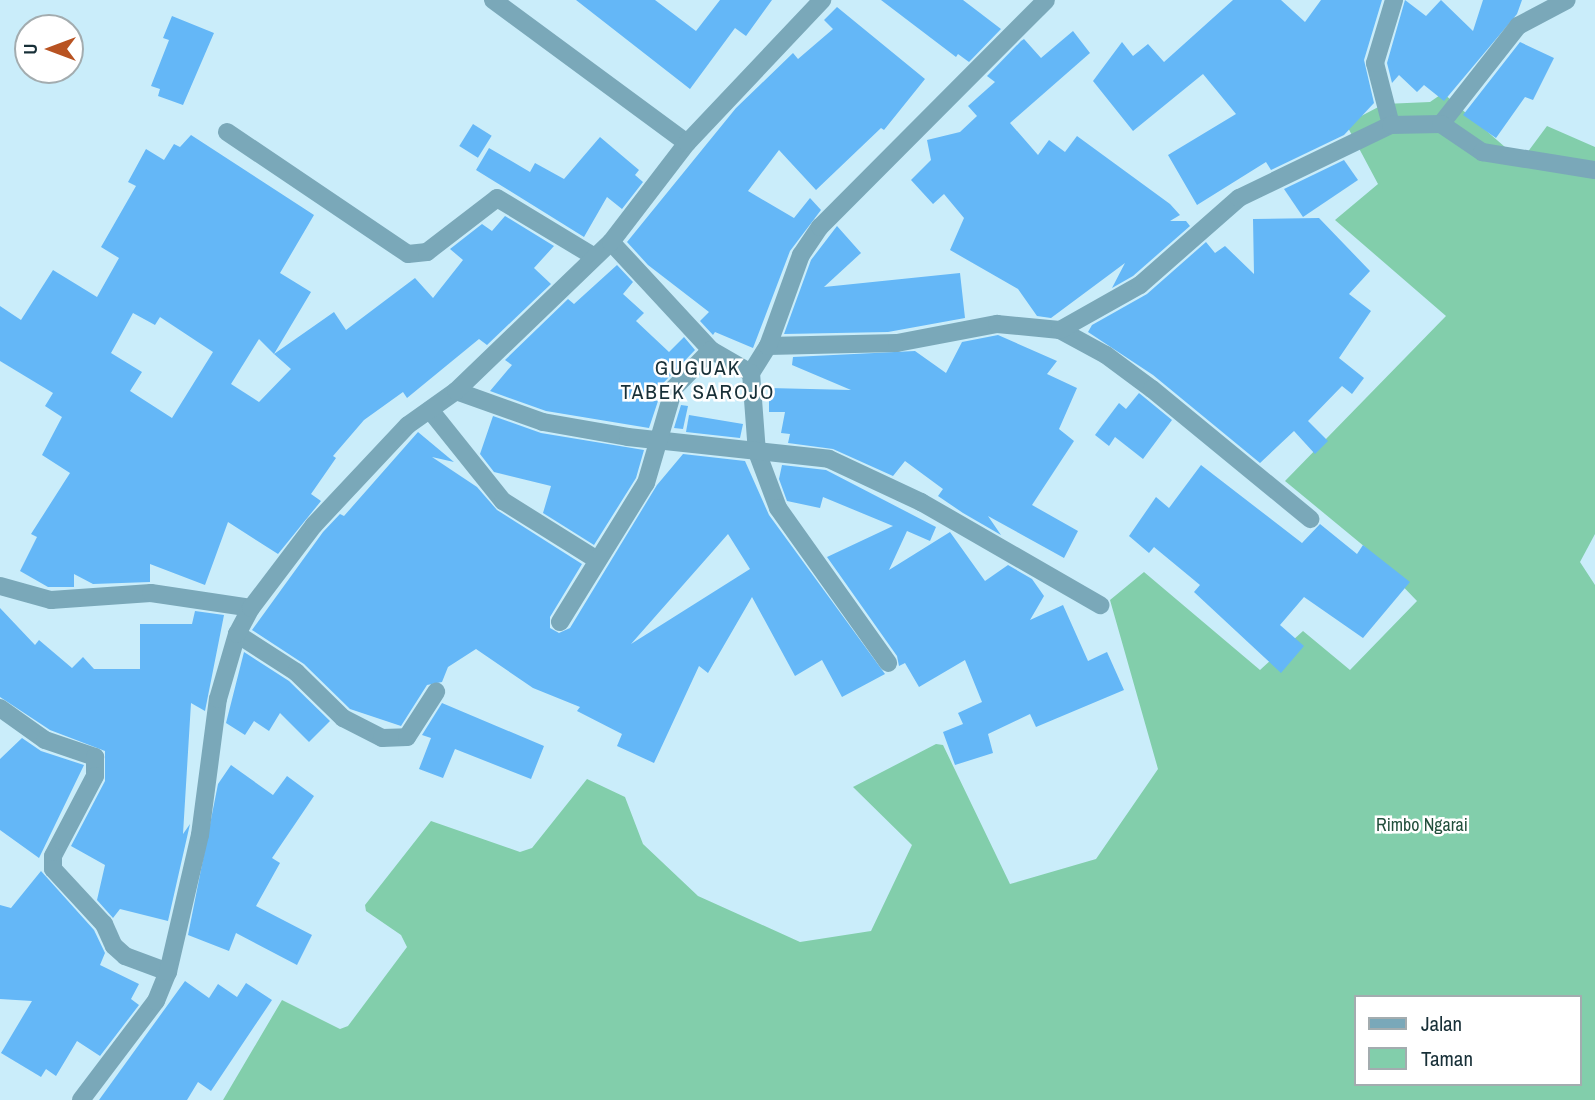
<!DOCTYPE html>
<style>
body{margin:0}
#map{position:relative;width:1595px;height:1100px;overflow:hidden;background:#caedfa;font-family:"Archivo Narrow",sans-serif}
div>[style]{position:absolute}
.green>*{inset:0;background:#82ceab}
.building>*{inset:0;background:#64b7f7;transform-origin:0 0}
.minor>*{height:18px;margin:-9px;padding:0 9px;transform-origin:9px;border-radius:9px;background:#7aa8b9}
span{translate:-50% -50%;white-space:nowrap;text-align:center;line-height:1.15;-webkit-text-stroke:5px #fff;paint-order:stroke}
.park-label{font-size:18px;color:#224f3c}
.quarter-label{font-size:21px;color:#183038;letter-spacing:2px}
.legend{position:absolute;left:1354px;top:995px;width:228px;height:91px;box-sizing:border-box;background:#fff;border:2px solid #a3acaf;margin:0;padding:9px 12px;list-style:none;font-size:21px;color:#183038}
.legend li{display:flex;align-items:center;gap:14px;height:35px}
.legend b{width:35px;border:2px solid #a3acaf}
.north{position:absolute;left:14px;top:14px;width:70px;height:70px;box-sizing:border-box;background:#fff;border:2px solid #a3acaf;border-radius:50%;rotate:270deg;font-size:19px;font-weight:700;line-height:28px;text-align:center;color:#183038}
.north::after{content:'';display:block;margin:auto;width:24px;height:32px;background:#b85322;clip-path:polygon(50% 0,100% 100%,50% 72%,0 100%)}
</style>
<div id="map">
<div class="green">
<i style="clip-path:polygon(evenodd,1443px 93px,1521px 161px,1547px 126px,1595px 147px,1595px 534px,1580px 562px,1595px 585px,1595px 1100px,223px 1100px,282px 1000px,340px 1029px,348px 1026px,407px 947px,401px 935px,366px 911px,365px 905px,431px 821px,520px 852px,532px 848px,587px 779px,625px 797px,643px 844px,698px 896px,800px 942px,871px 931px,912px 845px,853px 787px,936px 744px,943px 745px,1010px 884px,1096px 859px,1158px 769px,1110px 600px,1144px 572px,1260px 670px,1303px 631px,1350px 670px,1417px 601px,1365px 547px,1285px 481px,1446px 316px,1335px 220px,1378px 184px,1346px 124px,1384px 104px,1430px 102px,1443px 93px,1355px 997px,1579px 997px,1579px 1084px,1355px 1084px,1355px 997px)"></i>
</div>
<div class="building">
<i style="clip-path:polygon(576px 0,655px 0,696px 31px,720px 0,772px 0,746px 36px,735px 28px,690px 89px)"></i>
<i style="clip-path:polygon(881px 0,963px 0,1001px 29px,969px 62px,958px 54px,956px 57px)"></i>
<i style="clip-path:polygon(1233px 0,1281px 0,1305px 22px,1321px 0,1382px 0,1364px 60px,1374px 103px,1344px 135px,1271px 170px,1266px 162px,1197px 205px,1168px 155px,1236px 114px,1203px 74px,1133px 131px,1093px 81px,1122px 42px,1133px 56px,1148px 44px,1164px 62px)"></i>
<i style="clip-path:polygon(1405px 0,1426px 16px,1441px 0,1473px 31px,1483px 0,1522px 0,1517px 14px,1444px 101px,1424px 85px,1417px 92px,1399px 75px,1392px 83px,1387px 63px)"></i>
<i style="clip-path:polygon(837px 7px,925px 79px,884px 130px,881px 128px,816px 190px,779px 150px,748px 191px,794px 218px,810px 198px,821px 210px,790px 251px,753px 348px,715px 332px,713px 335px,700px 321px,709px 312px,648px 265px,627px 242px,736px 108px,793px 53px,798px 59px,833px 29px,824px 20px)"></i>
<i style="clip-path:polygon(172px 16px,214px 33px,183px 105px,158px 96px,160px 89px,151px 86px,169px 40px,163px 38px)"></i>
<i style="clip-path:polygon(1073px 31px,1090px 53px,1010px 123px,1038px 155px,1049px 140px,1065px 152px,1077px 136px,1170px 204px,1180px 215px,1170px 221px,1186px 221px,1190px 226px,1133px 276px,1112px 288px,1125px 263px,1051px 318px,1037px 316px,1018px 289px,950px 250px,964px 218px,944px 194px,933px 204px,911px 180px,931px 160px,927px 140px,960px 132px,977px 116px,968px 106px,995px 82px,987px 76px,1021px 41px,1024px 39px,1041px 58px)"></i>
<i style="clip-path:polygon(1520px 42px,1554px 58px,1533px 100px,1525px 97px,1496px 138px,1463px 115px)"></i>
<i style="left:473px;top:124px;width:22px;height:26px;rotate:32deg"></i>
<i style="clip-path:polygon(evenodd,191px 135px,314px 215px,280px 273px,311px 292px,274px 354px,259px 339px,231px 384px,259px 402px,291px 369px,274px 354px,334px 312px,346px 330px,415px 278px,433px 298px,463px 260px,450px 249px,482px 224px,492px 231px,505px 216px,554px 246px,534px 268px,551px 284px,487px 345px,479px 339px,407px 398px,403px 392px,364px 420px,333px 456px,336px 458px,311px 494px,321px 501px,278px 554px,228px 522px,205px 585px,150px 564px,150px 582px,93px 584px,74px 574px,74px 587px,48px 587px,20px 571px,37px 537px,31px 534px,70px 473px,42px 455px,62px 417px,45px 406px,53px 393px,0 361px,0 306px,21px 320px,53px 270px,97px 297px,119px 258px,101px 247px,136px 186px,128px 182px,146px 149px,164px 160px,174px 144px,180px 147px,191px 135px,133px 313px,155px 325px,160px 317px,213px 352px,172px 418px,130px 391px,142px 372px,111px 353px,133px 313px)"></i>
<i style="clip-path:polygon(600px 137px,639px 170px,635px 175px,643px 182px,622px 209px,607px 197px,584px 237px,476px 170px,489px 148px,530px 172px,535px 163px,564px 179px)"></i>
<i style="clip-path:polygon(1344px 160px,1358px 180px,1303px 217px,1284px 189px)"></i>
<i style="clip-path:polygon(1319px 218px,1370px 271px,1349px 294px,1371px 311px,1339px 358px,1364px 378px,1352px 394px,1342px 386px,1308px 421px,1328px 441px,1315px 454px,1294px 431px,1260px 463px,1153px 375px,1088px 332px,1092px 325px,1147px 294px,1206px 242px,1215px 253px,1225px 246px,1254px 274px,1253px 219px)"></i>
<i style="clip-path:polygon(837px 226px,861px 253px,824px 287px,960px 273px,965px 318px,888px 332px,784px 334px,811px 260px)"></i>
<i style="clip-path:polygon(617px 265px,633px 282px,623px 294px,644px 313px,636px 321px,669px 352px,684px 337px,695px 350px,648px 399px,658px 401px,649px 428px,546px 411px,490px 391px,512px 365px,505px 360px,568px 299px,574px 304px)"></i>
<i style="clip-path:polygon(998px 335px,1057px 361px,1047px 374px,1077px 388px,1059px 429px,1074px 441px,1032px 505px,1078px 531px,1064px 558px,988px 516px,1001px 535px,963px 513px,938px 496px,943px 489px,905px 461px,893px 476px,833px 449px,788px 443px,790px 434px,781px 433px,785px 412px,769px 412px,769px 388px,851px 390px,792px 365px,793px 357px,915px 351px,946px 373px,962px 342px)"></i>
<i style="clip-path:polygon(1139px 393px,1172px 420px,1143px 459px,1115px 437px,1109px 446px,1095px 435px,1119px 403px,1126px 409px)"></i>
<i style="clip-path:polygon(681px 405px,688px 406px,683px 429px,674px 428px)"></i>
<i style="clip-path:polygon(689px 415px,743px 424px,740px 438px,686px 432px)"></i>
<i style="clip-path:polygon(493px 416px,541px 433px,644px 450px,636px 478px,594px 545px,543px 513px,551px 486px,494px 472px,480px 454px)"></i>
<i style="clip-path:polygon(evenodd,418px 432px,454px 462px,432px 457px,477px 487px,497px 510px,582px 564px,550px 617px,550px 628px,559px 633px,570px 628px,657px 485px,683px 454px,745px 461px,769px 515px,885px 674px,842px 697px,822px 660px,795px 676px,752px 597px,708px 673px,699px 666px,654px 763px,617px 746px,622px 734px,577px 711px,580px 707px,533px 688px,476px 649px,448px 667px,442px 682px,427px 685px,401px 726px,350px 709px,304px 664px,252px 630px,323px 532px,340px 514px,344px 516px,418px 432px,728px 534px,750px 569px,631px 644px,728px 534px)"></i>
<i style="clip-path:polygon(782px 465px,826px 470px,936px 527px,930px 541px,907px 531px,889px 570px,950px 532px,985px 581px,1008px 565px,1032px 579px,1044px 596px,1030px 620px,1063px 605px,1088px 661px,1107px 652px,1124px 690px,1036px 727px,1030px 714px,988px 734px,993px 753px,955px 765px,943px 732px,963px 724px,958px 713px,982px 702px,965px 660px,919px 687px,905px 663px,899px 666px,897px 656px,827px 557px,893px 526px,823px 497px,820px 508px,787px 501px,779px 479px)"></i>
<i style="clip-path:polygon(1201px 465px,1302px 543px,1320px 524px,1357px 554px,1363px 545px,1410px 582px,1363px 638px,1304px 597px,1280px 625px,1304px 646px,1281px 673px,1194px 592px,1200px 585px,1154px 547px,1149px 553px,1129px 536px,1156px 497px,1169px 508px)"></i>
<i style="clip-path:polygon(0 608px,35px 645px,39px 640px,72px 668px,83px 657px,94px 669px,140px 669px,140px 624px,192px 624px,195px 611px,224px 615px,205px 711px,191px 703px,183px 834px,190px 824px,168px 921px,120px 909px,113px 918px,97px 900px,105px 865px,71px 846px,105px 781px,105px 751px,50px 730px,0 697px)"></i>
<i style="clip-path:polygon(244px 652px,289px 681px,330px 721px,309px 742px,280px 713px,269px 731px,254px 721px,245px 735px,226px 723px)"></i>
<i style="clip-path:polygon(442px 703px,544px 746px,531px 779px,455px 749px,443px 778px,419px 769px,431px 738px,422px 735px)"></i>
<i style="clip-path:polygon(22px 738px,41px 751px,84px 765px,39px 858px,0 830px,0 759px)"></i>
<i style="clip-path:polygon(231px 765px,273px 795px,287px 776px,314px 796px,272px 858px,280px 863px,256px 906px,312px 935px,297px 965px,236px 933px,229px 951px,188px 935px,218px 784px)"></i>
<i style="clip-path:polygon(41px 871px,94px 930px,105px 953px,100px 965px,139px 984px,131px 999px,139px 1005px,100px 1056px,77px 1041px,56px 1076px,46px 1069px,41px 1077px,1px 1053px,32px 1001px,0 999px,0 905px,11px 908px)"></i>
<i style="clip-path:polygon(185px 981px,209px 998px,218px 984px,237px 997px,246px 983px,272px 1000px,211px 1091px,198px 1082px,187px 1100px,99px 1100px)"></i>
</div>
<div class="minor">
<i style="left:493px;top:0;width:241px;rotate:36.4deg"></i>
<i style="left:1441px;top:124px;width:125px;rotate:-51.8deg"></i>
<i style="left:1518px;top:26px;width:55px;rotate:-28deg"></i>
<i style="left:1391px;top:125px;width:64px;rotate:-104.5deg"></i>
<i style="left:1375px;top:63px;width:66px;rotate:-73.2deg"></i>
<i style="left:227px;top:132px;width:218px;rotate:34deg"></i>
<i style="left:408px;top:254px;width:19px;rotate:-6deg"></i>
<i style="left:427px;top:252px;width:88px;rotate:-37.6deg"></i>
<i style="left:497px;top:198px;width:112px;rotate:31.1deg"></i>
<i style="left:611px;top:242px;width:147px;rotate:47.2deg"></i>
<i style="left:711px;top:350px;width:46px;rotate:29.9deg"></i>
<i style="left:751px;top:373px;width:32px;rotate:-58deg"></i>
<i style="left:768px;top:346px;width:129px;rotate:-1.3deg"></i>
<i style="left:897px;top:343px;width:102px;rotate:-10.8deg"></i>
<i style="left:997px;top:324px;width:63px;rotate:5.4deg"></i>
<i style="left:1060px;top:330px;width:52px;rotate:28.5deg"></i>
<i style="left:1106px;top:355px;width:57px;rotate:36.5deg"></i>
<i style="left:1152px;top:389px;width:205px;rotate:39.4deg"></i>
<i style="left:1060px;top:330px;width:92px;rotate:-29.4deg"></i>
<i style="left:1140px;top:285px;width:132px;rotate:-41.3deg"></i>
<i style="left:1239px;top:198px;width:169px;rotate:-25.7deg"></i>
<i style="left:1391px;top:125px;width:50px;rotate:-1.1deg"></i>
<i style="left:1441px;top:124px;width:50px;rotate:34.3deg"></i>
<i style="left:1482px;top:152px;width:114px;rotate:9.1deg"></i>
<i style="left:768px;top:346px;width:97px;rotate:-70.1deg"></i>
<i style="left:801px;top:255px;width:34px;rotate:-56deg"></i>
<i style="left:820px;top:227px;width:320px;rotate:-45.1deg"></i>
<i style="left:751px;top:373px;width:79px;rotate:85.7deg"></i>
<i style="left:757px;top:452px;width:60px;rotate:69.4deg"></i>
<i style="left:778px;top:508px;width:190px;rotate:54.6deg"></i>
<i style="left:456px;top:391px;width:92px;rotate:19.6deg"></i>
<i style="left:543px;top:422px;width:86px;rotate:10deg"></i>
<i style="left:628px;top:437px;width:202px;rotate:6.2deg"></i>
<i style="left:829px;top:459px;width:102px;rotate:25.1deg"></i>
<i style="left:921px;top:502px;width:207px;rotate:29.9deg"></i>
<i style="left:430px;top:410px;width:117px;rotate:51.3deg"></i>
<i style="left:503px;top:501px;width:111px;rotate:32.1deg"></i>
<i style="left:0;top:586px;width:53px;rotate:15.4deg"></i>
<i style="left:51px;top:600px;width:100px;rotate:-4deg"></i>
<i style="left:151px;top:593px;width:101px;rotate:8.5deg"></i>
<i style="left:560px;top:622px;width:163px;rotate:-58.3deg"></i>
<i style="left:646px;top:483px;width:99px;rotate:-73.6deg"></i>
<i style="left:674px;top:388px;width:53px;rotate:-45.8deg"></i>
<i style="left:237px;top:634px;width:70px;rotate:32.8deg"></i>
<i style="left:296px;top:672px;width:66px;rotate:44.4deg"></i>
<i style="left:343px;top:718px;width:44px;rotate:27.1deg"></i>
<i style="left:382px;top:738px;width:25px;rotate:-2deg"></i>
<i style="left:407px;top:737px;width:54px;rotate:-57.2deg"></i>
<i style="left:0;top:708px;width:55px;rotate:35.4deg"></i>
<i style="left:45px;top:740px;width:53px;rotate:18.8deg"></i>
<i style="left:95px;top:757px;width:19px;rotate:90deg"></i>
<i style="left:95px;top:776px;width:90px;rotate:117.7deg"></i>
<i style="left:53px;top:856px;width:13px;rotate:90deg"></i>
<i style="left:53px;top:869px;width:75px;rotate:47.2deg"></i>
<i style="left:104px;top:924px;width:24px;rotate:66deg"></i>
<i style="left:114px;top:946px;width:15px;rotate:42deg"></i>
<i style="left:125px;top:956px;width:46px;rotate:20.4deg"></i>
<i style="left:81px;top:1100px;width:124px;rotate:-52.9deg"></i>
<i style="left:156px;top:1001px;width:31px;rotate:-68deg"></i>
<i style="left:168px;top:972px;width:141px;rotate:-76.9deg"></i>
<i style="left:200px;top:835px;width:137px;rotate:-82.5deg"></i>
<i style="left:218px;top:699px;width:68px;rotate:-73.7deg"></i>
<i style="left:237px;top:634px;width:30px;rotate:-62deg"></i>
<i style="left:251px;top:608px;width:104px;rotate:-52.8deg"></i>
<i style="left:314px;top:525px;width:137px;rotate:-46.8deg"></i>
<i style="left:408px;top:425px;width:59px;rotate:-35.3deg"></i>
<i style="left:456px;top:391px;width:215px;rotate:-43.9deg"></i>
<i style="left:611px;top:242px;width:125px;rotate:-52.5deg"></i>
<i style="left:687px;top:143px;width:197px;rotate:-46.6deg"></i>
</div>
<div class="park-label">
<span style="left:1422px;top:825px">Rimbo Ngarai</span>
</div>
<div class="quarter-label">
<span style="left:698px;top:380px">GUGUAK<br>TABEK SAROJO</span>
</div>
<ul class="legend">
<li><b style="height:9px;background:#7aa8b9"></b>Jalan</li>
<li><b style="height:19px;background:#82ceab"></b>Taman</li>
</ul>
<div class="north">U</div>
</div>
